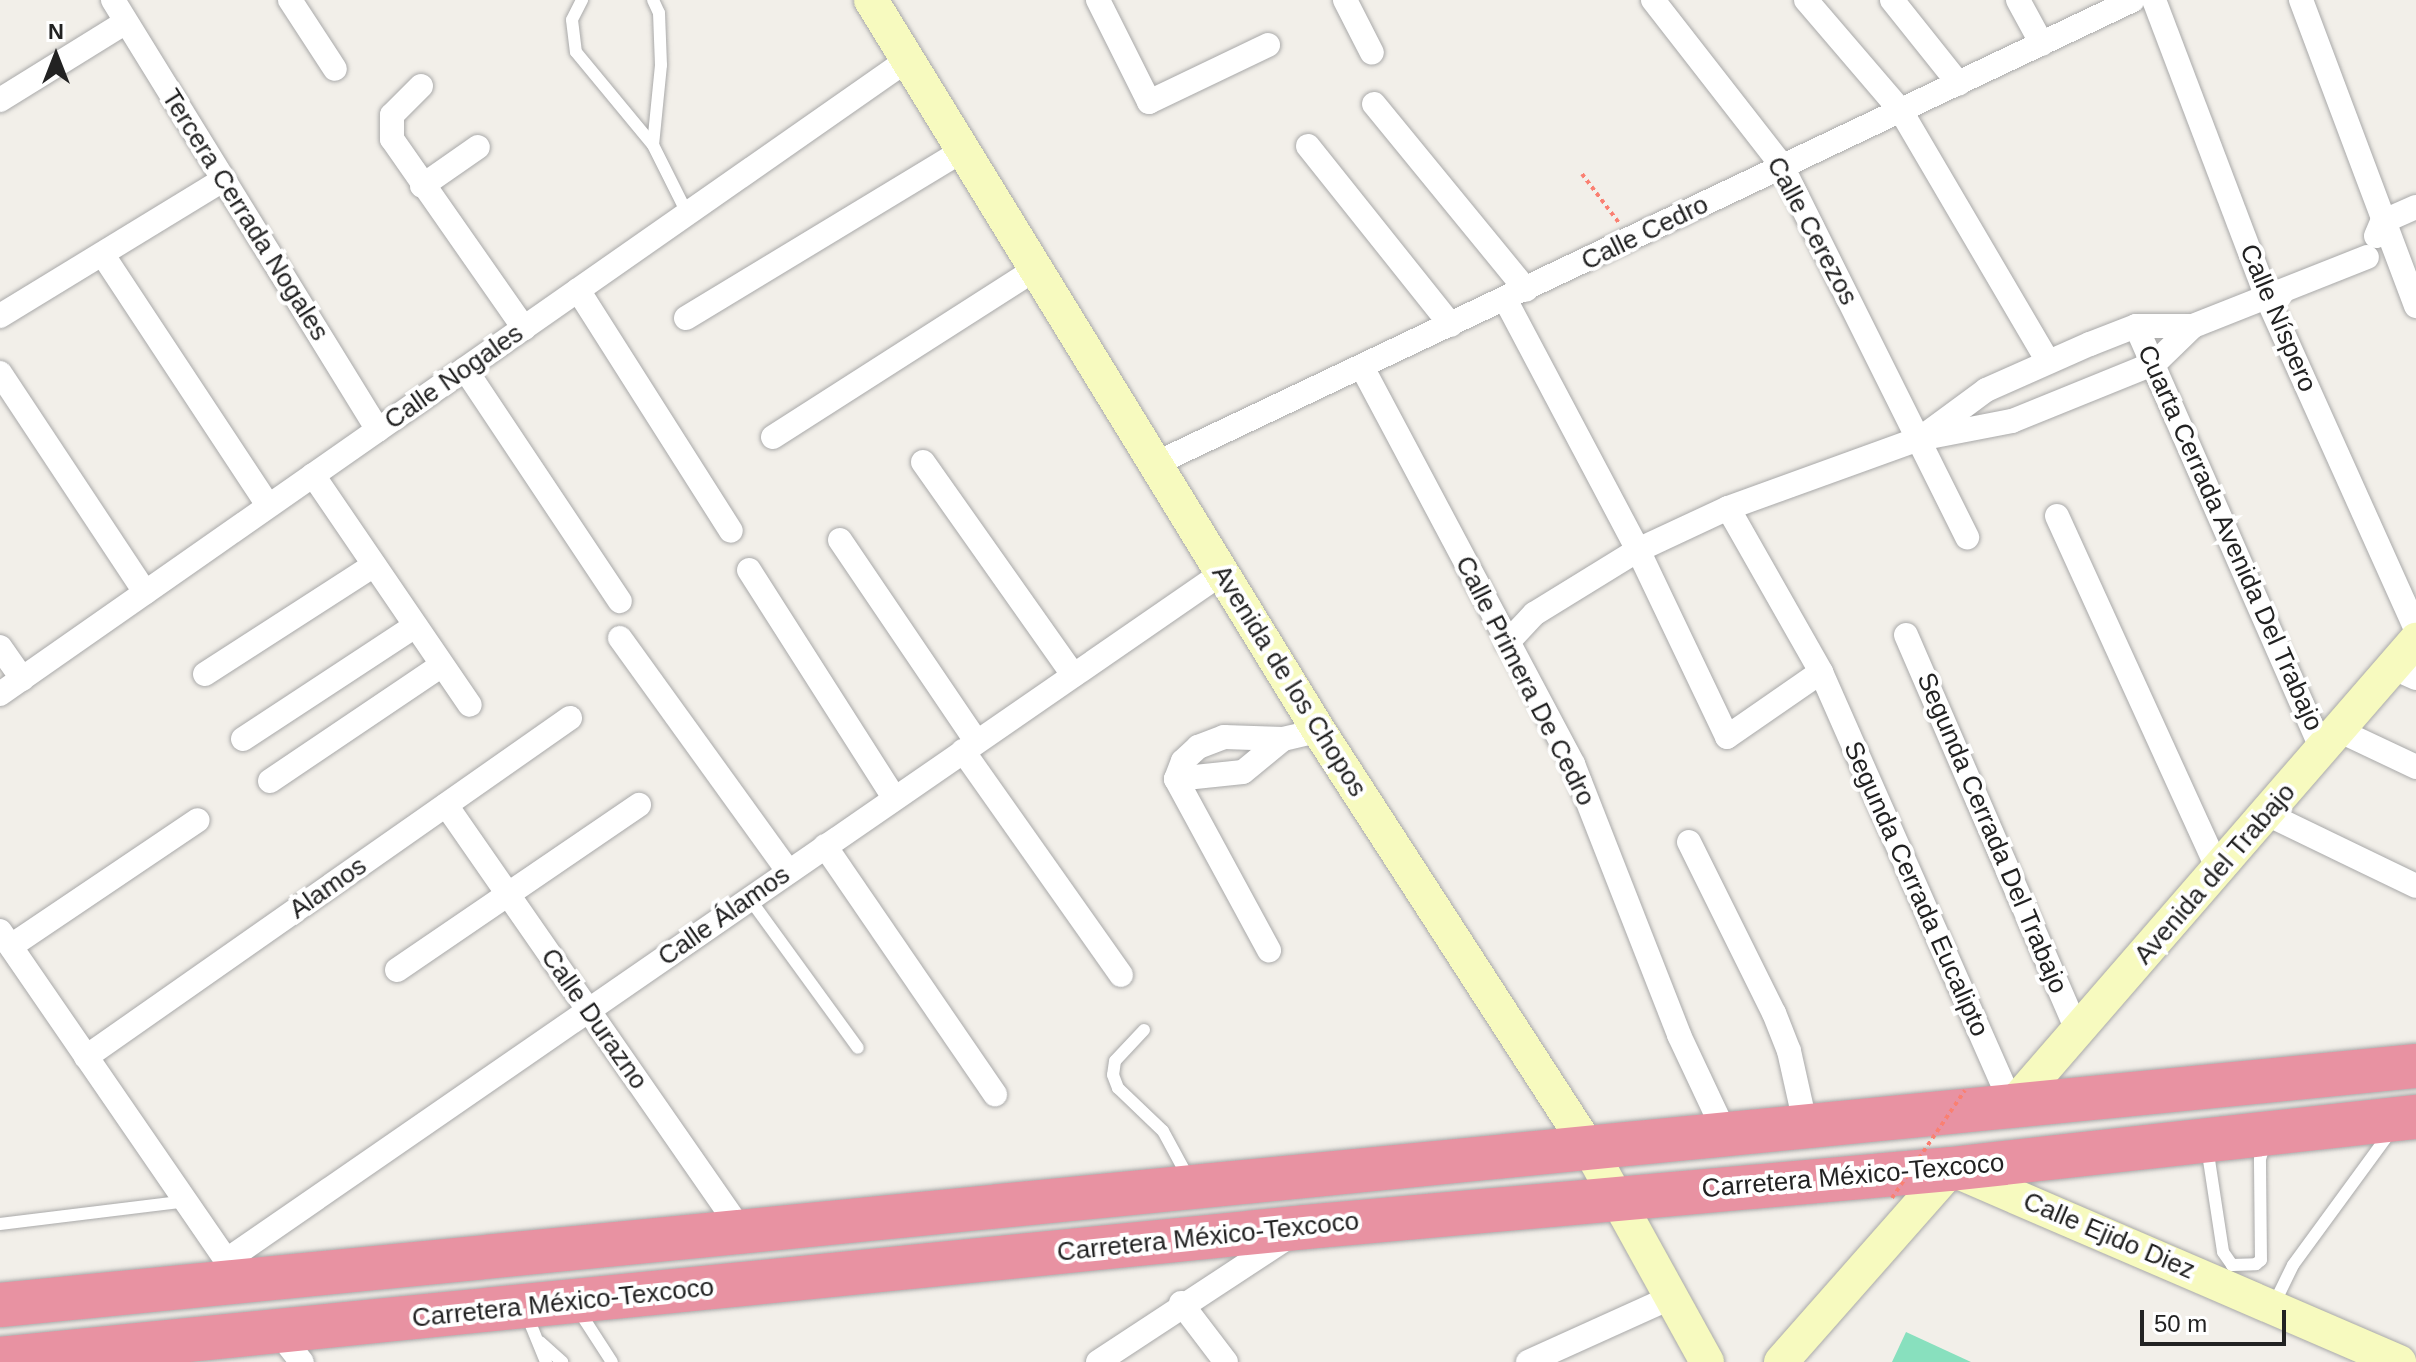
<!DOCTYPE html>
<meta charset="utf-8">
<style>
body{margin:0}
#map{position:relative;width:2416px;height:1362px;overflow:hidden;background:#f2efe9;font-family:Helvetica,sans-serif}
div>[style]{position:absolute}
.pitch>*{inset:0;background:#88e0be}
.path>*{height:4px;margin-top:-2px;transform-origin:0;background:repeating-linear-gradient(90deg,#fa8072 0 4px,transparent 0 8px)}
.roads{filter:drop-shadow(0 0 2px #a9a9a9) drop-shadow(0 0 2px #a9a9a9)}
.lane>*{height:12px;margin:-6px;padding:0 6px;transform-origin:6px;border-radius:6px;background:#fff}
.street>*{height:24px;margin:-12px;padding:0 12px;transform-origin:12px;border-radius:12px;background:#fff}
.secondary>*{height:34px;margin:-17px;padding:0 17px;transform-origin:17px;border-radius:17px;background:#f7fabf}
.highway>*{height:44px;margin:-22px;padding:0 22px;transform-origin:22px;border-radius:22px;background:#e892a2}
.path-bridge>*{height:4px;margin-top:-2px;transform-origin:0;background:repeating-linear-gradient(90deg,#fa8072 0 4px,transparent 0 8px)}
span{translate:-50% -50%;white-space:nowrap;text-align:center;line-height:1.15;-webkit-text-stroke:8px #fff;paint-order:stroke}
.street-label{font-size:26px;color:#222}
.north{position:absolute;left:16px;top:16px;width:80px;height:80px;-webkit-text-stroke:6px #fff;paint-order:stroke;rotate:0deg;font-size:22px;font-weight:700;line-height:32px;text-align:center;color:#222}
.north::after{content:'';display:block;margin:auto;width:28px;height:36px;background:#222;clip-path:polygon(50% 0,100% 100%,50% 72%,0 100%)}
.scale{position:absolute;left:2140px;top:1310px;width:146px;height:36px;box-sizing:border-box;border:4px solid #222;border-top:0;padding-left:10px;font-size:24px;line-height:28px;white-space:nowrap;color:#222;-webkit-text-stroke:6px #fff;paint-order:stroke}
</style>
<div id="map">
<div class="pitch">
<i style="clip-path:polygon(1906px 1332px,1971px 1362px,1892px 1362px)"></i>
</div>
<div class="path">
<i style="left:1582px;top:174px;width:61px;rotate:52.9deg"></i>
</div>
<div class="roads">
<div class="lane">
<i style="left:582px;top:0;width:22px;rotate:117deg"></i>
<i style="left:572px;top:20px;width:32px;rotate:83deg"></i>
<i style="left:576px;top:52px;width:121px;rotate:50.4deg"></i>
<i style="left:653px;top:145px;width:76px;rotate:63.4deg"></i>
<i style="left:653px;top:0;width:14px;rotate:65deg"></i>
<i style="left:659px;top:13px;width:52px;rotate:87.8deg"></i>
<i style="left:661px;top:65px;width:80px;rotate:95.7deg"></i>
<i style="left:749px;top:898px;width:185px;rotate:54deg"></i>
<i style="left:1144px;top:1030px;width:42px;rotate:133.1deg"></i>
<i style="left:1115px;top:1061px;width:14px;rotate:98deg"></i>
<i style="left:1113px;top:1075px;width:14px;rotate:69deg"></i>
<i style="left:1118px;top:1088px;width:62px;rotate:43.7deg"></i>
<i style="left:1163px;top:1131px;width:55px;rotate:61.6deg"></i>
<i style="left:2207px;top:1147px;width:106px;rotate:81.3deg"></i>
<i style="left:2223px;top:1252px;width:16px;rotate:55deg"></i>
<i style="left:2232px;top:1265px;width:24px;rotate:-2deg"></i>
<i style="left:2256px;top:1264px;width:6px;rotate:-39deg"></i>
<i style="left:2261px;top:1260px;width:101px;rotate:-90.6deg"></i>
<i style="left:2260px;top:1159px;width:17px;rotate:-73deg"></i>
<i style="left:0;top:1224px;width:187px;rotate:-7deg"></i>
<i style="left:2274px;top:1304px;width:43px;rotate:-64deg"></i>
<i style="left:2293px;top:1265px;width:166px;rotate:-53.8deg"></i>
<i style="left:577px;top:1308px;width:64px;rotate:57.1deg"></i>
<i style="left:526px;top:1313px;width:53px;rotate:67.8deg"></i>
<i style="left:540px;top:1342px;width:30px;rotate:42deg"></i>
</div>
<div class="street">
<i style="left:113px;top:0;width:505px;rotate:58.36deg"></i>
<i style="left:290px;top:0;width:82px;rotate:56.9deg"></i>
<i style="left:1098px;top:0;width:114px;rotate:63.4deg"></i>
<i style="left:1149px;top:102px;width:132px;rotate:-25.6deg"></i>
<i style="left:1345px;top:0;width:59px;rotate:63deg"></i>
<i style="left:1653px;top:0;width:210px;rotate:52.1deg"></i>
<i style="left:1782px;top:166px;width:415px;rotate:63.5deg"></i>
<i style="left:1806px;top:0;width:146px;rotate:49.4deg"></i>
<i style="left:1901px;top:111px;width:291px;rotate:59.6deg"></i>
<i style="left:1892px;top:0;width:107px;rotate:51.4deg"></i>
<i style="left:2018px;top:0;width:50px;rotate:61.4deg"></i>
<i style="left:2154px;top:0;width:321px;rotate:69.2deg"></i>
<i style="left:2268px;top:300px;width:362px;rotate:65.8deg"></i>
<i style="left:2301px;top:0;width:327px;rotate:69.4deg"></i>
<i style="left:421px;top:86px;width:41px;rotate:135deg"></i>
<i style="left:392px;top:115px;width:24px;rotate:90deg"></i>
<i style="left:392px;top:139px;width:231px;rotate:55.1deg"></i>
<i style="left:0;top:100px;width:148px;rotate:-31.8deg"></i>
<i style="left:1374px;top:104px;width:240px;rotate:50.7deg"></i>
<i style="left:1308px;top:146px;width:229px;rotate:51.4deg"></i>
<i style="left:422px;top:186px;width:68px;rotate:-34.9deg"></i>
<i style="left:2376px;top:236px;width:15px;rotate:-67deg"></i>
<i style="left:2382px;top:222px;width:37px;rotate:-24deg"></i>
<i style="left:103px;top:255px;width:300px;rotate:56.6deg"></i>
<i style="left:578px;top:290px;width:285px;rotate:57.6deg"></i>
<i style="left:1505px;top:299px;width:284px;rotate:62.1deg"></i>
<i style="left:1638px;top:550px;width:207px;rotate:64.5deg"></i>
<i style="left:1727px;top:737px;width:114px;rotate:-34.7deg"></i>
<i style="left:0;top:316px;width:261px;rotate:-31.4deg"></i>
<i style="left:686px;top:318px;width:324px;rotate:-31.2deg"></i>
<i style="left:2136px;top:326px;width:464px;rotate:66.3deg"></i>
<i style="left:1362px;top:367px;width:450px;rotate:62deg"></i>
<i style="left:1573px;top:764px;width:291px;rotate:68.6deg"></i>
<i style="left:1679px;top:1035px;width:110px;rotate:64.8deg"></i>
<i style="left:465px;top:369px;width:279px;rotate:56.3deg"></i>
<i style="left:0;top:373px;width:263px;rotate:56.5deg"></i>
<i style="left:773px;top:437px;width:312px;rotate:-32.6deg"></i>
<i style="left:1921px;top:438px;width:81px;rotate:-36.4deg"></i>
<i style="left:1986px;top:390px;width:114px;rotate:-23.9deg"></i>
<i style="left:2090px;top:344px;width:49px;rotate:-21.4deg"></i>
<i style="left:2136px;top:326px;width:57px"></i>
<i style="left:2193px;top:326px;width:187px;rotate:-21.6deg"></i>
<i style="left:923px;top:462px;width:261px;rotate:54.8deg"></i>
<i style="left:1155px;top:464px;width:1082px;rotate:-25.38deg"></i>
<i style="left:313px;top:475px;width:278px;rotate:55.7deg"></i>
<i style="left:1728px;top:508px;width:189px;rotate:60.4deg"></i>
<i style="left:1821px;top:672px;width:474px;rotate:66.2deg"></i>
<i style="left:2057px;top:516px;width:388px;rotate:65.5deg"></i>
<i style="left:840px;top:540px;width:243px;rotate:55.9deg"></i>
<i style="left:749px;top:570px;width:270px;rotate:57.5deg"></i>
<i style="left:1906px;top:635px;width:431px;rotate:66.6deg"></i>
<i style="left:620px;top:638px;width:287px;rotate:54.2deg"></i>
<i style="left:1507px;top:643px;width:40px;rotate:-47deg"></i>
<i style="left:1534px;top:614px;width:122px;rotate:-31.6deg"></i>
<i style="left:1638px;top:550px;width:99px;rotate:-25deg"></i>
<i style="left:1728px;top:508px;width:203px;rotate:-19.9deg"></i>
<i style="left:1919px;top:439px;width:95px;rotate:-11deg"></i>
<i style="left:2012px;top:421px;width:154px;rotate:-22.1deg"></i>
<i style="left:2155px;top:363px;width:53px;rotate:-44.2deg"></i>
<i style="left:0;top:647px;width:39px;rotate:55deg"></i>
<i style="left:2396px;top:669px;width:22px;rotate:24deg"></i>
<i style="left:205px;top:674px;width:201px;rotate:-32.8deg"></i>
<i style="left:0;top:694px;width:1107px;rotate:-34.95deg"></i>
<i style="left:2340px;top:731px;width:84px;rotate:25.3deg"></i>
<i style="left:243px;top:739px;width:206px;rotate:-33.3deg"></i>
<i style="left:963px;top:751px;width:274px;rotate:54.8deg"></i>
<i style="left:1176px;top:779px;width:195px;rotate:61.5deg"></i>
<i style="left:1176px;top:779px;width:67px;rotate:-6deg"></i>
<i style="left:1243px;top:772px;width:52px;rotate:-39.5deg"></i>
<i style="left:1283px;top:739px;width:37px;rotate:-13deg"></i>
<i style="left:1176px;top:779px;width:19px;rotate:-69deg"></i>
<i style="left:1183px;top:761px;width:21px;rotate:-43deg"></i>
<i style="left:1198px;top:747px;width:28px;rotate:-21deg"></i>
<i style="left:1224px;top:737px;width:59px;rotate:1.9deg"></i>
<i style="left:270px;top:781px;width:207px;rotate:-34deg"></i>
<i style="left:446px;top:805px;width:521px;rotate:55.24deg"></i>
<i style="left:2267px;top:814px;width:165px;rotate:25.8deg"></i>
<i style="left:1689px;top:842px;width:191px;rotate:63.6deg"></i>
<i style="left:1774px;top:1013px;width:41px;rotate:68.5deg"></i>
<i style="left:1789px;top:1051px;width:78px;rotate:77.4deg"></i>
<i style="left:825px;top:846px;width:301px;rotate:55.6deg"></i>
<i style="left:0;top:931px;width:413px;rotate:55.5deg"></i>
<i style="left:11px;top:946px;width:225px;rotate:-34deg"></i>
<i style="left:397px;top:970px;width:293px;rotate:-34.3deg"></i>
<i style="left:86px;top:1057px;width:591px;rotate:-35.01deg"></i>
<i style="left:227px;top:1260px;width:1209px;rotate:-34.62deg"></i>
<i style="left:1181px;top:1303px;width:74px;rotate:52.7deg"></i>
<i style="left:279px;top:1333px;width:37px;rotate:52deg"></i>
<i style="left:1098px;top:1362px;width:230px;rotate:-33.3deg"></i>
<i style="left:1528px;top:1362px;width:158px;rotate:-24.3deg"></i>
</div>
<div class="secondary">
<i style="left:871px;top:0;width:857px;rotate:58.5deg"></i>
<i style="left:1319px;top:731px;width:499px;rotate:57.1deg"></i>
<i style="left:1590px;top:1150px;width:242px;rotate:61.1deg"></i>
<i style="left:2012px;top:1106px;width:617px;rotate:-49.08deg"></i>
<i style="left:1781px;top:1362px;width:257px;rotate:-48.6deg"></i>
<i style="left:1951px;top:1169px;width:488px;rotate:23.3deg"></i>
</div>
<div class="highway">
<i style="left:0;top:1305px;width:2428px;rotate:-5.65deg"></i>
<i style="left:0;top:1359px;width:1313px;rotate:-5.77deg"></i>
<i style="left:1306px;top:1227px;width:648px;rotate:-5.14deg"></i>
<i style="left:1951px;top:1169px;width:468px;rotate:-6.4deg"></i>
</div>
</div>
<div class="path-bridge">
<i style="left:1892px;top:1198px;width:130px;rotate:-55.9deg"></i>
</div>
<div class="street-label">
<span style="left:245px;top:215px;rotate:58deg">Tercera Cerrada Nogales</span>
<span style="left:1812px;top:231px;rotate:62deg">Calle Cerezos</span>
<span style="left:1645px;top:233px;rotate:-26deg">Calle Cedro</span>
<span style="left:2278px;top:318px;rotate:67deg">Calle Níspero</span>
<span style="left:454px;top:377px;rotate:-35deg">Calle Nogales</span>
<span style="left:2230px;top:538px;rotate:66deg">Cuarta Cerrada Avenida Del Trabajo</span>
<span style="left:1289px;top:681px;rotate:58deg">Avenida de los Chopos</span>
<span style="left:1525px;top:681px;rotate:63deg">Calle Primera De Cedro</span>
<span style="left:1992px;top:833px;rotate:67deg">Segunda Cerrada Del Trabajo</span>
<span style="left:2215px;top:874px;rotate:-49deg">Avenida del Trabajo</span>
<span style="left:328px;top:888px;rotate:-35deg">Alamos</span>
<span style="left:1916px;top:889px;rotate:66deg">Segunda Cerrada Eucalipto</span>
<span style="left:724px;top:916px;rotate:-35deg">Calle Álamos</span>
<span style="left:594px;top:1019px;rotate:55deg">Calle Durazno</span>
<span style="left:1853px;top:1176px;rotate:-5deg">Carretera México-Texcoco</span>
<span style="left:2109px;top:1236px;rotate:23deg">Calle Ejido Diez</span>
<span style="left:1208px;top:1237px;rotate:-6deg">Carretera México-Texcoco</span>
<span style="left:563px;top:1303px;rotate:-6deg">Carretera México-Texcoco</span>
</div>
<div class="north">N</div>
<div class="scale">50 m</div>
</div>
